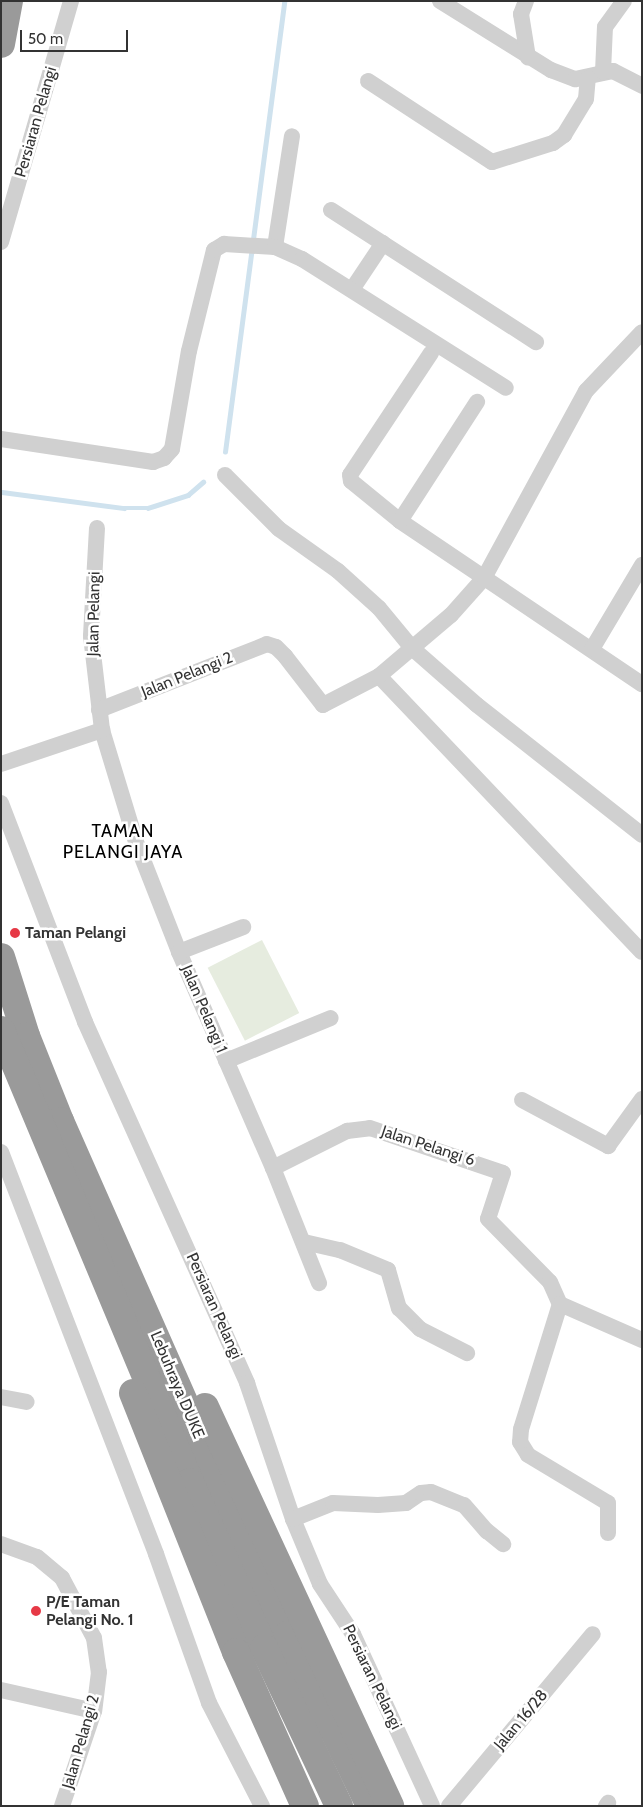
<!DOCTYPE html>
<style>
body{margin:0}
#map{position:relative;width:643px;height:1807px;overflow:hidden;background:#fff;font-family:Cabin,sans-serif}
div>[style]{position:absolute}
.green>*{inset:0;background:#e6ecdf;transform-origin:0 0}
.stream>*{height:4.5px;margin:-2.25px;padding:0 2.25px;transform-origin:2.25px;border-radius:2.25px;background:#cfe2ee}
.street>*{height:16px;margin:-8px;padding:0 8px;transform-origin:8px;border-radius:8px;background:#d0d0d0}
.highway>*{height:28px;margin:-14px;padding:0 14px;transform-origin:14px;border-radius:14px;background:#9a9a9a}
.dots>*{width:14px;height:14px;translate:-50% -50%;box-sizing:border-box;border:2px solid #fff;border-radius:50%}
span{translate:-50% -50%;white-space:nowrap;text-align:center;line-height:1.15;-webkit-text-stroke:5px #fff;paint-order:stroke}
.street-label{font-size:16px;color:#333}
.poi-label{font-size:16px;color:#333;font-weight:700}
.left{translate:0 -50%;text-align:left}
.neighbourhood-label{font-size:18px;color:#000;letter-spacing:1px}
.frame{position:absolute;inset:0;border:2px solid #333;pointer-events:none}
.scale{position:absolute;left:20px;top:30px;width:108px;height:22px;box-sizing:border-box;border:2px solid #333;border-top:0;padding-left:6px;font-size:15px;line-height:18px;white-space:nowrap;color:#333;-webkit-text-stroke:4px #fff;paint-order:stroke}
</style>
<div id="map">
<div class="green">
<i style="left:262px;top:940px;width:82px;height:61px;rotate:63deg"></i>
</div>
<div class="stream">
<i style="left:225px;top:452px;width:455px;rotate:-82.5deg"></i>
<i style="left:2px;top:492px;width:123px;rotate:7.5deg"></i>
<i style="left:124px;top:508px;width:24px"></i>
<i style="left:148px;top:508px;width:42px;rotate:-18deg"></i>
<i style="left:188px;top:495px;width:20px;rotate:-41deg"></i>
</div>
<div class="street">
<i style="left:440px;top:1px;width:131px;rotate:31.9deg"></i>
<i style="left:551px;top:70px;width:26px;rotate:21deg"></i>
<i style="left:575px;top:79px;width:39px;rotate:-12deg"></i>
<i style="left:613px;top:71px;width:33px;rotate:27deg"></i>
<i style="left:526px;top:1px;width:14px;rotate:111deg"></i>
<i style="left:521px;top:14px;width:44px;rotate:80.8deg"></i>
<i style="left:603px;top:72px;width:45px;rotate:-87.5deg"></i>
<i style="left:605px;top:27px;width:32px;rotate:-54deg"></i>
<i style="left:368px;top:81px;width:148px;rotate:33.2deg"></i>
<i style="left:492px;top:162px;width:64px;rotate:-17.3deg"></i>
<i style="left:553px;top:143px;width:14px;rotate:-36deg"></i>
<i style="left:564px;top:135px;width:42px;rotate:-58.6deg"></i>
<i style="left:586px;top:99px;width:21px;rotate:-85deg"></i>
<i style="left:331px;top:210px;width:244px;rotate:32.8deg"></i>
<i style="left:1px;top:242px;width:251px;rotate:-73.8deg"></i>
<i style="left:275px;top:247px;width:112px;rotate:-81.3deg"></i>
<i style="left:353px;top:288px;width:54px;rotate:-56.3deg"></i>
<i style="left:431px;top:353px;width:146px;rotate:123.6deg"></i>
<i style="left:350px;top:475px;width:6px;rotate:81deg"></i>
<i style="left:351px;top:481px;width:63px;rotate:39.2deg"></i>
<i style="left:400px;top:521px;width:292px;rotate:34deg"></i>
<i style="left:1px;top:439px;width:154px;rotate:8.6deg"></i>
<i style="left:153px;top:462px;width:12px;rotate:-20deg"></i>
<i style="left:164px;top:458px;width:12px;rotate:-48deg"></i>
<i style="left:172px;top:449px;width:99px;rotate:-80.2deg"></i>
<i style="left:189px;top:351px;width:104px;rotate:-76.1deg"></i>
<i style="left:214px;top:250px;width:12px;rotate:-31deg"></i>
<i style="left:224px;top:244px;width:51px;rotate:3.4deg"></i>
<i style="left:275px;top:247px;width:30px;rotate:24deg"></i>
<i style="left:302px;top:259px;width:241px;rotate:32.3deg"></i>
<i style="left:225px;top:475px;width:76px;rotate:45deg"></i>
<i style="left:279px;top:529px;width:72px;rotate:35.4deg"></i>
<i style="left:338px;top:571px;width:55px;rotate:42.1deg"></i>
<i style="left:379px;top:608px;width:52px;rotate:50.5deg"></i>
<i style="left:412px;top:648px;width:86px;rotate:41.2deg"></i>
<i style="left:477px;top:705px;width:210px;rotate:38.2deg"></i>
<i style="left:400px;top:521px;width:142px;rotate:-57.1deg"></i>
<i style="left:97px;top:528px;width:108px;rotate:93.2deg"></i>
<i style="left:91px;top:636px;width:95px;rotate:83.3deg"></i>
<i style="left:102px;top:730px;width:117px;rotate:73.1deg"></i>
<i style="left:136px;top:842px;width:118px;rotate:68.6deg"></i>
<i style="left:179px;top:952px;width:236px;rotate:66.5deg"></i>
<i style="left:273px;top:1168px;width:124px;rotate:68.2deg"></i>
<i style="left:592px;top:649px;width:98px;rotate:-59.2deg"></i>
<i style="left:379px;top:676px;width:381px;rotate:46.4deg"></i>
<i style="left:99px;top:710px;width:180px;rotate:-21.4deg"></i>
<i style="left:267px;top:644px;width:9px;rotate:18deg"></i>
<i style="left:276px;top:647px;width:13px;rotate:45deg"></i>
<i style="left:285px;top:656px;width:62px;rotate:52.2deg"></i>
<i style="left:323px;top:705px;width:63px;rotate:-27.4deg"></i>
<i style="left:379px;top:676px;width:94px;rotate:-40.3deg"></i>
<i style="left:451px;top:615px;width:50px;rotate:-48.3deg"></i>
<i style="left:484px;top:578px;width:213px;rotate:-61.4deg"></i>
<i style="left:586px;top:391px;width:81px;rotate:-46.5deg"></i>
<i style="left:1px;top:764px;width:107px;rotate:-18.6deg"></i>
<i style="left:1px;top:803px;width:235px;rotate:69deg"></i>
<i style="left:85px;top:1022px;width:396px;rotate:65.8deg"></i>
<i style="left:247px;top:1383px;width:144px;rotate:71.3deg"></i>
<i style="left:293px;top:1519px;width:70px;rotate:67.4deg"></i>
<i style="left:320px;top:1584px;width:60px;rotate:56.6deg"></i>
<i style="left:353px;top:1634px;width:189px;rotate:65.3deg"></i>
<i style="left:179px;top:952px;width:69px;rotate:-21.3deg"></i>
<i style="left:226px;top:1061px;width:113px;rotate:-22.3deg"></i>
<i style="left:522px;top:1100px;width:98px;rotate:28.1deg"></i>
<i style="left:608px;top:1146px;width:58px;rotate:-54.1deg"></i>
<i style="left:1px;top:1152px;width:431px;rotate:68.9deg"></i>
<i style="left:156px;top:1554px;width:158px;rotate:70.4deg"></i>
<i style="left:209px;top:1703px;width:116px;rotate:62.8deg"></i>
<i style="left:273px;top:1168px;width:83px;rotate:-26.6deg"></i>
<i style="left:347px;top:1131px;width:23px;rotate:-7deg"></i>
<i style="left:370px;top:1128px;width:140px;rotate:18.7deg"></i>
<i style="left:503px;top:1173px;width:48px;rotate:108.1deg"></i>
<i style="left:488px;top:1219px;width:88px;rotate:45.5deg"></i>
<i style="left:550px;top:1282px;width:24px;rotate:66deg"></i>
<i style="left:560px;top:1304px;width:131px;rotate:107.3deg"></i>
<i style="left:521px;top:1429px;width:13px;rotate:94deg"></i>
<i style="left:520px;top:1442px;width:15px;rotate:58deg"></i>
<i style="left:528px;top:1455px;width:93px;rotate:31deg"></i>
<i style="left:608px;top:1503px;width:30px;rotate:90deg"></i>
<i style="left:304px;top:1242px;width:37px;rotate:13deg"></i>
<i style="left:340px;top:1250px;width:52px;rotate:22.6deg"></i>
<i style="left:388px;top:1270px;width:40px;rotate:74deg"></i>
<i style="left:399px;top:1308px;width:30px;rotate:45deg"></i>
<i style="left:420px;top:1329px;width:53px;rotate:27.1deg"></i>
<i style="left:560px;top:1304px;width:90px;rotate:23.7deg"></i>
<i style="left:1px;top:1397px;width:26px;rotate:11deg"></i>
<i style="left:293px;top:1519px;width:43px;rotate:-21.8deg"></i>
<i style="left:333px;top:1503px;width:45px;rotate:2.5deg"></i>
<i style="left:378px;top:1505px;width:28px;rotate:-4deg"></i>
<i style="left:406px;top:1503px;width:18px;rotate:-34deg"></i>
<i style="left:421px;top:1493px;width:10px;rotate:-6deg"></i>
<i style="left:431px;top:1492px;width:35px;rotate:22deg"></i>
<i style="left:464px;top:1505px;width:35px;rotate:49deg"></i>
<i style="left:487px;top:1531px;width:21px;rotate:39deg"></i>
<i style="left:1px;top:1544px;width:38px;rotate:20deg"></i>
<i style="left:37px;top:1557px;width:33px;rotate:40deg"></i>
<i style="left:62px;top:1578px;width:68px;rotate:61.9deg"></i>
<i style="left:94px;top:1638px;width:34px;rotate:82deg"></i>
<i style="left:99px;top:1672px;width:39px;rotate:97deg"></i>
<i style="left:94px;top:1711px;width:100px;rotate:108.6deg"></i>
<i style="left:1px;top:1690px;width:95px;rotate:12.7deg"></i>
<i style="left:449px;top:1806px;width:224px;rotate:-50.1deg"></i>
<i style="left:606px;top:1806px;width:4px;rotate:-56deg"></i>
</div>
<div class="highway">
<i style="left:1px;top:44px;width:44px;rotate:-79.5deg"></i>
<i style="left:1px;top:957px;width:83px;rotate:72.4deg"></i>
<i style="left:26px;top:1036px;width:92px;rotate:68.2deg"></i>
<i style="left:60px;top:1121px;width:562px;rotate:66.17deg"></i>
<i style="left:287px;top:1635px;width:190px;rotate:64.1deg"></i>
<i style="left:1px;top:1030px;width:490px;rotate:67.3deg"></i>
<i style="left:190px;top:1482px;width:182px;rotate:66deg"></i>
<i style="left:264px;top:1648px;width:175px;rotate:64.6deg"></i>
<i style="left:133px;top:1393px;width:279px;rotate:68.3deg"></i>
<i style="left:236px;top:1652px;width:169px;rotate:65.9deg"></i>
<i style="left:205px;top:1407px;width:440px;rotate:65.1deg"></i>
</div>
<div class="dots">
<i style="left:15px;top:933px;background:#e63946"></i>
<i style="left:36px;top:1611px;background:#e63946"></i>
</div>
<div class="street-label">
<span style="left:36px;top:122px;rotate:-74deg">Persiaran Pelangi</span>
<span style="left:94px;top:614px;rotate:-89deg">Jalan Pelangi</span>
<span style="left:187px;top:675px;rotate:-22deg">Jalan Pelangi 2</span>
<span style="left:204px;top:1009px;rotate:67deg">Jalan Pelangi 1</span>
<span style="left:428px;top:1146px;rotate:18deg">Jalan Pelangi 6</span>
<span style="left:214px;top:1306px;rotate:66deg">Persiaran Pelangi</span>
<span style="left:177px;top:1385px;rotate:67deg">Lebuhraya DUKE</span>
<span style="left:372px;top:1677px;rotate:64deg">Persiaran Pelangi</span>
<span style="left:521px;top:1720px;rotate:-50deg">Jalan 16/28</span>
<span style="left:81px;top:1742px;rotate:-74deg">Jalan Pelangi 2</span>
</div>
<div class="poi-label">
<span class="left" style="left:25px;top:933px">Taman Pelangi</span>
<span class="left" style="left:46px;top:1611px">P/E Taman<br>Pelangi No. 1</span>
</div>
<div class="neighbourhood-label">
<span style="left:123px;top:842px">TAMAN<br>PELANGI JAYA</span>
</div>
<div class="frame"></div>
<div class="scale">50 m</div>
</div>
